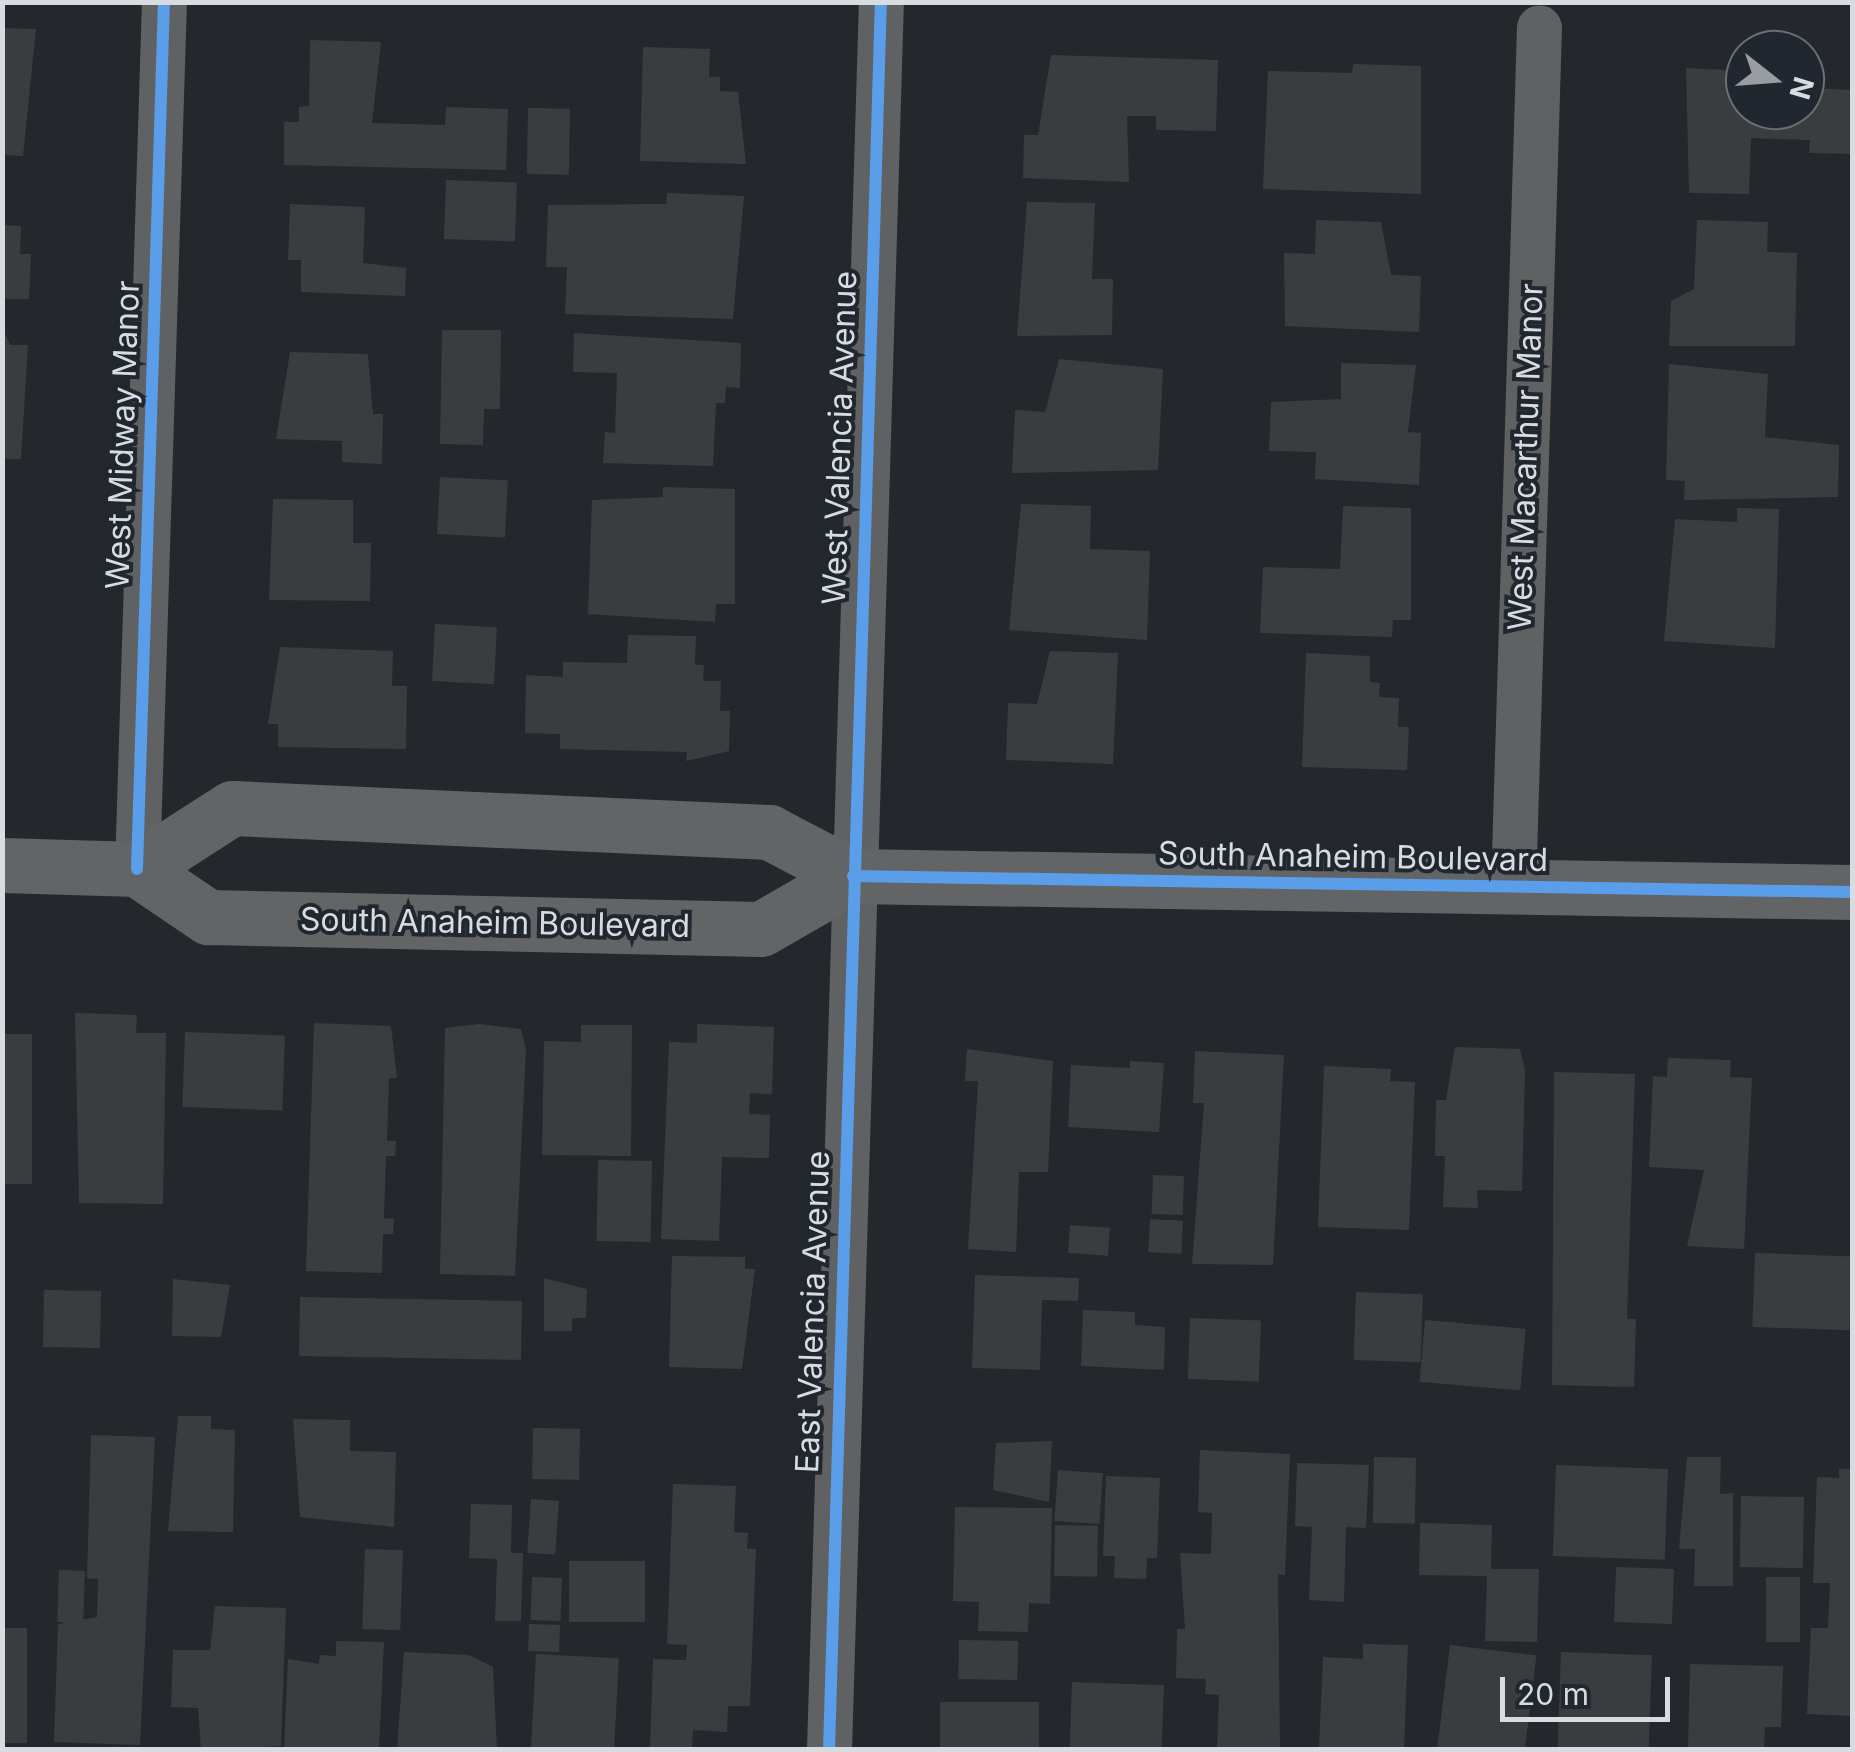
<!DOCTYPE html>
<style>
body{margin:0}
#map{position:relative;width:1855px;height:1752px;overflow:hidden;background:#24282c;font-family:Inter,sans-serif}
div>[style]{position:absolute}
.building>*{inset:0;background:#3a3d40;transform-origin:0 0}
.street>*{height:45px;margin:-22.5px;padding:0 22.5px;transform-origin:22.5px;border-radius:22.5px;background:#606163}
.secondary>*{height:55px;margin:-27.5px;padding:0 27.5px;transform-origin:27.5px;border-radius:27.5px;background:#626466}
.cycleway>*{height:12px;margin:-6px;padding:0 6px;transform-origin:6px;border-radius:6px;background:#5a9eea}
span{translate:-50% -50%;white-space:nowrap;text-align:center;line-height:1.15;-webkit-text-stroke:8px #21272f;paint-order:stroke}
.street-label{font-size:32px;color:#d8dce1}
.frame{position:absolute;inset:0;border:5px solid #d8dce1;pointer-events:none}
.north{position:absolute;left:1725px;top:30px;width:100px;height:100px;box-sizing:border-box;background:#21272f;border:2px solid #6a6f76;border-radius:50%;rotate:107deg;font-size:28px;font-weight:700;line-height:40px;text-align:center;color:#d8dce1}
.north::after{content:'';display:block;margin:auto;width:35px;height:45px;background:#999da2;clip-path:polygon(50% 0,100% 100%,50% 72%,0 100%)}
.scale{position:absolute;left:1500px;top:1677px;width:170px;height:45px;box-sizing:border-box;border:5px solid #d8dce1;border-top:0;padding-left:12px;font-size:30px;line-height:35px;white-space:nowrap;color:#d8dce1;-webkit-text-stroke:8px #21272f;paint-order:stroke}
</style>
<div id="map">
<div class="building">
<i style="clip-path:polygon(2px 28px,36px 29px,23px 156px,2px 155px)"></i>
<i style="clip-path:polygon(310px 40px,381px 42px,372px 123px,445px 125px,446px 107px,508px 109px,506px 170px,284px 165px,284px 122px,299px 122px,299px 107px,309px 106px)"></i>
<i style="clip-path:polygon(643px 47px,710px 49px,709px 77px,720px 77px,720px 91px,738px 92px,746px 164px,640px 161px)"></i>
<i style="clip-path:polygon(1051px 55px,1218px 60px,1216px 131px,1156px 130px,1156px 116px,1127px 116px,1129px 182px,1023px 178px,1024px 135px,1038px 135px)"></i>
<i style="clip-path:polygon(1353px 64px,1421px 66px,1421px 194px,1263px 189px,1268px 71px,1352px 73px)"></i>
<i style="clip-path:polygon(1686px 68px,1745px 71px,1745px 110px,1805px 110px,1805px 88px,1852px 90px,1852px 154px,1809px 153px,1810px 140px,1751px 138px,1749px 194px,1689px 193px)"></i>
<i style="left:528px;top:108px;width:42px;height:66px;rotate:1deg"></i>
<i style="left:446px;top:180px;width:71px;height:59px;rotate:2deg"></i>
<i style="clip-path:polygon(667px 193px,744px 196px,733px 319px,565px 314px,567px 267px,546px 267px,548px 205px,666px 204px)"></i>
<i style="clip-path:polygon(1027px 202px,1095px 203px,1092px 279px,1113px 279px,1112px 335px,1017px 336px)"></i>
<i style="clip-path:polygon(290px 204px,365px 207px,363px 263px,406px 268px,405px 296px,301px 292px,301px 260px,288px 260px)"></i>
<i style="clip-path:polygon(1316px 220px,1381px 222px,1391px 275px,1421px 276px,1419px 332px,1285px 326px,1284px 253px,1315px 254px)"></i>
<i style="clip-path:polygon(1697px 220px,1768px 222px,1767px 252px,1797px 253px,1795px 346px,1669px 346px,1671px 301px,1694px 289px)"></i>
<i style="clip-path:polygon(2px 225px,21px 226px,20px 254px,31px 254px,29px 299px,2px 299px)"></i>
<i style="clip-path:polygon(2px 326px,10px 345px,28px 345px,21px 459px,2px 459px)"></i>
<i style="clip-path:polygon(442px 330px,501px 330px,500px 409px,484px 409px,483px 445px,440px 444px)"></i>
<i style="clip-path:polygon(574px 333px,741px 343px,740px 388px,726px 387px,725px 403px,716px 403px,713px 466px,603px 463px,605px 432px,615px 433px,617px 373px,573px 372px)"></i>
<i style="clip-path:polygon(290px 352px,368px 354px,373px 414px,383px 414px,382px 464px,342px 462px,342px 441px,276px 439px)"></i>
<i style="clip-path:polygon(1059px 359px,1163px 369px,1158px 470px,1012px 473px,1015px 410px,1045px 412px)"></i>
<i style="clip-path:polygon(1341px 363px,1416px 365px,1408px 432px,1421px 433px,1419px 485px,1315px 479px,1316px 452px,1269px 451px,1271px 402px,1341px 399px)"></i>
<i style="clip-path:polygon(1669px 364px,1768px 374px,1765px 437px,1839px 445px,1838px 497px,1684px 500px,1685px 481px,1666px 480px)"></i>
<i style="left:440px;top:477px;width:68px;height:57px;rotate:3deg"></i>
<i style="clip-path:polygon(663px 487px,735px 489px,735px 604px,716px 604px,715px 622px,588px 614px,592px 500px,663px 497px)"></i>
<i style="clip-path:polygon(273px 499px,353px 500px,353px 543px,371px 543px,370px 601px,269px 600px)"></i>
<i style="clip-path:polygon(1021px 504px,1091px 506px,1090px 549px,1150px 551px,1147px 640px,1009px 630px)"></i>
<i style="clip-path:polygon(1343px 506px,1411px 508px,1411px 620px,1393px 620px,1392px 637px,1260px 633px,1263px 567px,1340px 569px)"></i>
<i style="clip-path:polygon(1737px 508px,1779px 509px,1775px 648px,1664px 641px,1675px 519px,1737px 522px)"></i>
<i style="left:435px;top:624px;width:62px;height:57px;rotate:3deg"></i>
<i style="clip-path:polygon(628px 635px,696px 636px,695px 665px,704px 665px,703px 681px,721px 681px,720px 711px,730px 711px,729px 751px,686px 761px,687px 752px,560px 749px,560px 734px,525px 733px,526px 675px,563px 677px,563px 662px,627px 663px)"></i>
<i style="clip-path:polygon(280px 647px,393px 651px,392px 686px,407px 686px,406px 749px,278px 747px,278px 724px,268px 724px)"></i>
<i style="clip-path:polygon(1050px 651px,1118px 653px,1113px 764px,1006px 760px,1008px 703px,1037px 704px)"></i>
<i style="clip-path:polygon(1306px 653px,1370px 656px,1370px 682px,1380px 683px,1379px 697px,1399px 698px,1398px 727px,1409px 727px,1407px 770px,1302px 767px)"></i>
<i style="clip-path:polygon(75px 1013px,137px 1015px,136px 1033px,166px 1033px,163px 1204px,79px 1203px)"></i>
<i style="clip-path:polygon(314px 1023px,391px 1026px,397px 1078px,389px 1078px,387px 1141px,396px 1141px,395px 1156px,386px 1156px,384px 1218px,394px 1219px,393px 1234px,383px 1234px,382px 1273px,306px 1271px)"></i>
<i style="clip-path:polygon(479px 1024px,521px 1029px,526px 1049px,515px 1276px,440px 1274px,445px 1028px)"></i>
<i style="clip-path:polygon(697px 1024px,774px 1027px,772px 1094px,750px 1093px,749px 1114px,770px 1115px,769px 1158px,722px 1157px,719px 1241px,661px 1239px,669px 1042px,697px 1043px)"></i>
<i style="clip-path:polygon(581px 1025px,632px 1025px,631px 1156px,542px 1155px,544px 1041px,581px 1042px)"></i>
<i style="left:185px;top:1032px;width:100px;height:75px;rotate:2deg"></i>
<i style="left:2px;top:1034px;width:30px;height:150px"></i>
<i style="clip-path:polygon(1455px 1047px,1520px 1049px,1525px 1070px,1522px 1191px,1477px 1190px,1478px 1208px,1443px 1207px,1445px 1156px,1435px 1156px,1436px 1100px,1446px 1100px)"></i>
<i style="clip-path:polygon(967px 1049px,1053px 1061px,1048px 1172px,1019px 1172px,1016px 1252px,968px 1249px,978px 1081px,965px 1081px)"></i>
<i style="clip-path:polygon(1195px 1051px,1284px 1055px,1273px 1265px,1192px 1264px,1204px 1103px,1193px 1103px)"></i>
<i style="clip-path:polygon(1668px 1058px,1731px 1060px,1730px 1077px,1752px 1078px,1744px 1249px,1687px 1246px,1704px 1170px,1649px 1167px,1653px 1076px,1667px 1077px)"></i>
<i style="clip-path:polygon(1130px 1061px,1164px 1063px,1159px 1132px,1068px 1127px,1071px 1065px,1130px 1068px)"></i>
<i style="clip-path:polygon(1324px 1066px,1391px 1069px,1390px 1081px,1415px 1082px,1409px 1230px,1318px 1227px)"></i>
<i style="clip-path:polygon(1554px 1072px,1635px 1074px,1627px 1319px,1636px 1319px,1634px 1387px,1552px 1385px)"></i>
<i style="left:598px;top:1160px;width:54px;height:81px;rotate:1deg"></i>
<i style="left:1153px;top:1175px;width:31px;height:39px;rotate:2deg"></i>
<i style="left:1150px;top:1219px;width:33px;height:33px;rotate:3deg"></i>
<i style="left:1070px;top:1225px;width:40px;height:28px;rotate:4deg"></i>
<i style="left:1755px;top:1253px;width:97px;height:74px;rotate:2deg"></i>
<i style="clip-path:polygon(672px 1256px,745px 1257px,745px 1269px,755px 1269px,742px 1369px,669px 1367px)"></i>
<i style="clip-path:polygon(975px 1275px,1079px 1278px,1078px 1301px,1042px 1300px,1040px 1370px,972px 1368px)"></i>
<i style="clip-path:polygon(544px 1278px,587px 1289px,586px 1318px,572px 1318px,572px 1331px,544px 1331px)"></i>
<i style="clip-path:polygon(173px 1279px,230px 1285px,221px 1337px,172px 1336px)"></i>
<i style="left:44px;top:1290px;width:57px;height:57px;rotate:1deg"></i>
<i style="left:1356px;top:1292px;width:67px;height:68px;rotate:2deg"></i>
<i style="left:300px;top:1297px;width:222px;height:59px;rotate:1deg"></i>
<i style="clip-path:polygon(1083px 1310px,1135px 1312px,1135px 1325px,1165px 1327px,1164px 1370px,1081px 1366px)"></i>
<i style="left:1190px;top:1318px;width:71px;height:61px;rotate:2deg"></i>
<i style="left:1425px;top:1320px;width:101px;height:62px;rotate:5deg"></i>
<i style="clip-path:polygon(178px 1416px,211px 1416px,211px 1429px,235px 1430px,233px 1532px,168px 1531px)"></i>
<i style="clip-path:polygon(293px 1419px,350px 1420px,350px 1451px,396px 1452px,394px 1527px,300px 1517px)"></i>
<i style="left:533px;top:1428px;width:47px;height:51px;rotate:1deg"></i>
<i style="clip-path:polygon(91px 1435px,155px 1437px,140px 1745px,54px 1742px,58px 1624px,97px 1617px,98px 1579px,87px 1578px)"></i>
<i style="clip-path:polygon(1052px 1441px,1049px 1502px,993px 1490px,996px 1443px)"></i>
<i style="clip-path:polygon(1200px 1450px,1290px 1454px,1285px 1575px,1278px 1574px,1280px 1750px,1217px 1750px,1219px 1695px,1205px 1694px,1206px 1679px,1176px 1678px,1177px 1629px,1185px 1629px,1180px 1553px,1211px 1554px,1212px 1513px,1198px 1512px)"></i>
<i style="left:1374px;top:1457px;width:42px;height:66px;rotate:1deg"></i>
<i style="clip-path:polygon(1687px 1457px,1721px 1457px,1720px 1494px,1733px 1493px,1733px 1586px,1694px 1586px,1695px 1549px,1679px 1549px)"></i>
<i style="clip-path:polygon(1297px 1463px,1369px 1465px,1366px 1528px,1346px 1527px,1344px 1602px,1309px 1600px,1312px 1527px,1295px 1526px)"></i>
<i style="left:1556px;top:1465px;width:112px;height:91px;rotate:2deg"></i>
<i style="clip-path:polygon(1839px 1469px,1852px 1469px,1852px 1716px,1807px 1714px,1811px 1628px,1828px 1628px,1830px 1583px,1813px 1583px,1817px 1477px,1839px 1478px)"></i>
<i style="left:1058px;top:1470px;width:45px;height:51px;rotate:4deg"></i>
<i style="clip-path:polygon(1106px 1476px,1160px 1478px,1157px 1558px,1147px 1558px,1146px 1579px,1114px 1578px,1115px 1556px,1103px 1556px)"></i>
<i style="clip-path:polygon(673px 1484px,736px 1486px,734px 1532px,748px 1533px,747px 1549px,756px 1549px,750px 1706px,728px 1706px,727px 1732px,693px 1730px,692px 1750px,650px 1750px,653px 1659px,686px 1660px,687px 1645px,667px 1644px)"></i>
<i style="left:1741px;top:1496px;width:63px;height:71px;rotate:1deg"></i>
<i style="left:531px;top:1499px;width:28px;height:54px;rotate:4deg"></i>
<i style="clip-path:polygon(471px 1504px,512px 1505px,511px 1553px,523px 1553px,521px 1621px,495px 1621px,497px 1559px,469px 1558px)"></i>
<i style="clip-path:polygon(955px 1507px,1052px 1508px,1050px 1604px,1029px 1603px,1028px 1632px,978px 1631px,979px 1602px,953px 1601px)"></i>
<i style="clip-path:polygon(1420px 1523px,1492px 1525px,1491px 1569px,1539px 1569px,1537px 1642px,1485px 1641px,1487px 1576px,1419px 1575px)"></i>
<i style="left:1055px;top:1525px;width:43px;height:51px;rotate:1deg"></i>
<i style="left:365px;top:1549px;width:38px;height:80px;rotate:2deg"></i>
<i style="left:569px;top:1561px;width:76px;height:61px"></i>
<i style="left:1616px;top:1567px;width:58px;height:55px;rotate:2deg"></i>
<i style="left:59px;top:1570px;width:26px;height:52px;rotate:2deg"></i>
<i style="left:532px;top:1577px;width:30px;height:43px;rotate:2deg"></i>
<i style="left:1800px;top:1577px;width:65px;height:34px;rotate:90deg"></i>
<i style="clip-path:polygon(215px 1606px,286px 1608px,281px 1746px,201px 1750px,198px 1708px,171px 1707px,173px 1650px,210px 1650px)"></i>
<i style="left:529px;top:1624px;width:31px;height:27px;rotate:2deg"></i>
<i style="left:2px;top:1628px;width:25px;height:115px"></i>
<i style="left:959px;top:1640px;width:59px;height:39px;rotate:1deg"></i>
<i style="clip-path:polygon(336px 1641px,384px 1642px,379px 1749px,284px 1750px,288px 1659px,319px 1664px,320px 1655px,336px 1656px)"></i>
<i style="clip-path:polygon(1363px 1644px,1408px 1645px,1404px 1750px,1319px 1750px,1323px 1657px,1363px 1659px)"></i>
<i style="left:1450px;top:1645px;width:87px;height:105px;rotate:7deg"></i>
<i style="clip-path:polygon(404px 1652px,469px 1655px,493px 1667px,497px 1750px,397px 1750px)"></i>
<i style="left:1561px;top:1652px;width:91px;height:98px;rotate:2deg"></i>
<i style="left:536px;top:1654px;width:83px;height:96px;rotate:3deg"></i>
<i style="clip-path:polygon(1690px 1664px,1783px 1666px,1781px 1727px,1765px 1727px,1764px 1750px,1688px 1750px)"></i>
<i style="left:1072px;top:1682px;width:92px;height:68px;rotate:2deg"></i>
<i style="left:940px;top:1702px;width:99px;height:48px"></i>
</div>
<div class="street">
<i style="left:137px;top:869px;width:867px;rotate:-88.22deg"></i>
<i style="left:1513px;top:888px;width:861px;rotate:-88.27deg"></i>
<i style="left:829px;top:1750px;width:1749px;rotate:-88.3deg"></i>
</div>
<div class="secondary">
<i style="left:2px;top:865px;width:135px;rotate:1.7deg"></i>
<i style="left:137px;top:869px;width:86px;rotate:34.1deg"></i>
<i style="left:208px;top:917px;width:553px;rotate:1.24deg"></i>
<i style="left:761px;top:929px;width:106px;rotate:-29.9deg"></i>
<i style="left:137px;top:869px;width:113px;rotate:-32.7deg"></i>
<i style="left:232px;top:808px;width:538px;rotate:2.56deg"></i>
<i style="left:769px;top:832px;width:95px;rotate:27.6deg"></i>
<i style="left:853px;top:876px;width:999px;rotate:0.92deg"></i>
</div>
<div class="cycleway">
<i style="left:137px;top:869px;width:867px;rotate:-88.22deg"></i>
<i style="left:853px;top:876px;width:999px;rotate:0.92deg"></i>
<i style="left:829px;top:1750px;width:1749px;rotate:-88.3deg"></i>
</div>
<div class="street-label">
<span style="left:123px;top:435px;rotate:-88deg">West Midway Manor</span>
<span style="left:840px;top:438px;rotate:-88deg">West Valencia Avenue</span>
<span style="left:1526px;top:457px;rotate:-88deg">West Macarthur Manor</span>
<span style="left:1353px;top:857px;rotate:1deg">South Anaheim Boulevard</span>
<span style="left:495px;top:923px;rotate:1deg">South Anaheim Boulevard</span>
<span style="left:813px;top:1312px;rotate:-88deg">East Valencia Avenue</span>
</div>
<div class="frame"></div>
<div class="north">N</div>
<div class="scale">20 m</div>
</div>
